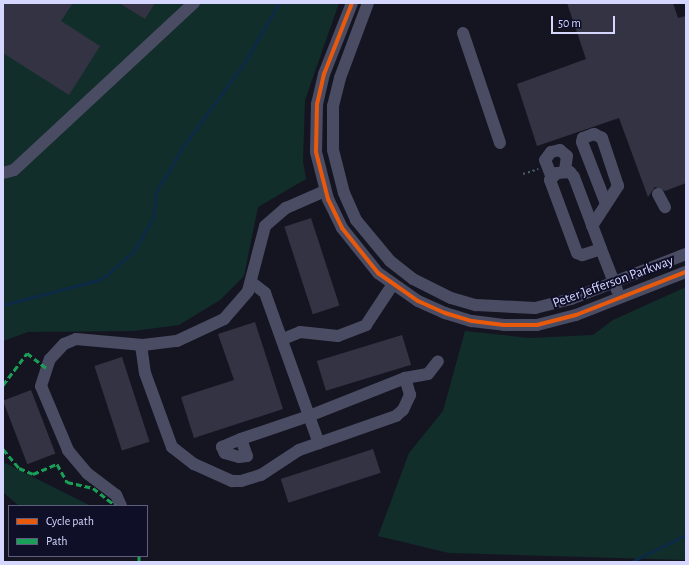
<!DOCTYPE html>
<style>
body{margin:0}
#map{position:relative;width:689px;height:565px;overflow:hidden;background:#151522;font-family:"Alegreya Sans",sans-serif}
div>[style]{position:absolute}
.green>*{inset:0;background:#122e2a}
.stream>*{height:2.5px;margin:-1.25px;padding:0 1.25px;transform-origin:1.25px;border-radius:1.25px;background:#0c2a46}
.building>*{inset:0;background:#334;transform-origin:0 0}
.path>*{height:1.5px;margin-top:-0.75px;transform-origin:0;background:repeating-linear-gradient(90deg,#495c66 0 2px,transparent 0 5px)}
.minor>*{height:12px;margin:-6px;padding:0 6px;transform-origin:6px;border-radius:6px;background:#4a4c63}
.quiet>*{height:3px;margin-top:-1.5px;transform-origin:0;background:repeating-linear-gradient(90deg,#1a9f57 0 6px,transparent 0 9px)}
.cycleway>*{height:4px;margin:-2px;padding:0 2px;transform-origin:2px;border-radius:2px;background:#e8590c}
span{translate:-50% -50%;white-space:nowrap;text-align:center;line-height:1.15;-webkit-text-stroke:4px #0f0f28;paint-order:stroke}
.street-label{font-size:14px;color:#d5d7ff}
.frame{position:absolute;inset:0;border:4px solid #d5d7ff;pointer-events:none}
.legend{position:absolute;left:8px;top:505px;width:140px;height:52px;box-sizing:border-box;background:#0f0f28;border:1px solid #5e5f7e;margin:0;padding:5px 7px;list-style:none;font-size:12px;color:#d5d7ff}
.legend li{display:flex;align-items:center;gap:8px;height:20px}
.legend b{width:20px;border:1px solid #5e5f7e}
.scale{position:absolute;left:551px;top:16px;width:64px;height:18px;box-sizing:border-box;border:2px solid #d5d7ff;border-top:0;padding-left:5px;font-size:12px;line-height:14px;white-space:nowrap;color:#d5d7ff;-webkit-text-stroke:3px #0f0f28;paint-order:stroke}
</style>
<div id="map">
<div class="green">
<i style="clip-path:polygon(3px 3px,339px 3px,305px 100px,303px 161px,306px 179px,258px 207px,244px 276px,220px 300px,179px 325px,133px 331px,28px 332px,3px 341px)"></i>
<i style="clip-path:polygon(686px 287px,686px 560px,449px 553px,378px 536px,409px 453px,443px 411px,465px 331px,530px 338px,593px 335px,613px 320px)"></i>
<i style="clip-path:polygon(3px 462px,91px 506px,19px 506px,3px 492px)"></i>
</div>
<div class="stream">
<i style="left:3px;top:305px;width:102px;rotate:-14.7deg"></i>
<i style="left:102px;top:279px;width:43px;rotate:-41.2deg"></i>
<i style="left:134px;top:251px;width:38px;rotate:-60deg"></i>
<i style="left:153px;top:218px;width:26px;rotate:-83deg"></i>
<i style="left:156px;top:192px;width:52px;rotate:-59deg"></i>
<i style="left:183px;top:147px;width:105px;rotate:-53.9deg"></i>
<i style="left:245px;top:62px;width:68px;rotate:-60deg"></i>
<i style="left:631px;top:562px;width:61px;rotate:-26.1deg"></i>
</div>
<div class="building">
<i style="clip-path:polygon(3px 3px,73px 3px,61px 21px,100px 46px,69px 95px,3px 53px)"></i>
<i style="clip-path:polygon(119px 3px,155px 3px,145px 19px)"></i>
<i style="clip-path:polygon(567px 3px,673px 3px,678px 18px,686px 16px,686px 183px,665px 191px,655px 187px,648px 197px,619px 118px,537px 146px,517px 84px,586px 59px)"></i>
<i style="left:311px;top:218px;width:92px;height:28px;rotate:72deg"></i>
<i style="clip-path:polygon(255px 322px,283px 409px,194px 438px,181px 397px,234px 380px,218px 334px)"></i>
<i style="left:402px;top:335px;width:31px;height:89px;rotate:73deg"></i>
<i style="left:122px;top:357px;width:89px;height:29px;rotate:72deg"></i>
<i style="left:31px;top:390px;width:68px;height:30px;rotate:69deg"></i>
<i style="left:373px;top:449px;width:25px;height:97px;rotate:72deg"></i>
</div>
<div class="path">
<i style="left:523px;top:174px;width:16px;rotate:-18deg"></i>
</div>
<div class="minor">
<i style="left:352px;top:3px;width:76px;rotate:111.5deg"></i>
<i style="left:324px;top:74px;width:31px;rotate:103deg"></i>
<i style="left:317px;top:104px;width:48px;rotate:91.2deg"></i>
<i style="left:316px;top:152px;width:49px;rotate:75.7deg"></i>
<i style="left:328px;top:199px;width:32px;rotate:64deg"></i>
<i style="left:342px;top:228px;width:58px;rotate:51.3deg"></i>
<i style="left:378px;top:273px;width:49px;rotate:35deg"></i>
<i style="left:418px;top:301px;width:30px;rotate:24deg"></i>
<i style="left:445px;top:313px;width:28px;rotate:17deg"></i>
<i style="left:472px;top:321px;width:32px;rotate:7deg"></i>
<i style="left:504px;top:325px;width:33px"></i>
<i style="left:537px;top:325px;width:40px;rotate:-14.4deg"></i>
<i style="left:576px;top:315px;width:118px;rotate:-21.4deg"></i>
<i style="left:368px;top:3px;width:80px;rotate:110.5deg"></i>
<i style="left:340px;top:78px;width:29px;rotate:104deg"></i>
<i style="left:333px;top:106px;width:44px;rotate:90deg"></i>
<i style="left:333px;top:150px;width:44px;rotate:75.7deg"></i>
<i style="left:344px;top:193px;width:30px;rotate:66deg"></i>
<i style="left:356px;top:220px;width:53px;rotate:50.3deg"></i>
<i style="left:390px;top:261px;width:29px;rotate:38deg"></i>
<i style="left:413px;top:279px;width:42px;rotate:26.6deg"></i>
<i style="left:451px;top:298px;width:26px;rotate:16deg"></i>
<i style="left:476px;top:305px;width:59px;rotate:2.9deg"></i>
<i style="left:535px;top:308px;width:37px;rotate:-14deg"></i>
<i style="left:571px;top:299px;width:123px;rotate:-21.4deg"></i>
<i style="left:463px;top:33px;width:116px;rotate:71.4deg"></i>
<i style="left:3px;top:173px;width:11px;rotate:-15deg"></i>
<i style="left:14px;top:170px;width:246px;rotate:-42.9deg"></i>
<i style="left:552px;top:178px;width:19px;rotate:-111deg"></i>
<i style="left:545px;top:160px;width:10px;rotate:-53deg"></i>
<i style="left:551px;top:152px;width:9px;rotate:-13deg"></i>
<i style="left:560px;top:150px;width:9px;rotate:41deg"></i>
<i style="left:567px;top:156px;width:15px;rotate:98deg"></i>
<i style="left:658px;top:194px;width:15px;rotate:62deg"></i>
<i style="left:592px;top:226px;width:48px;rotate:-57deg"></i>
<i style="left:618px;top:186px;width:51px;rotate:-108.4deg"></i>
<i style="left:602px;top:138px;width:9px;rotate:-153deg"></i>
<i style="left:594px;top:134px;width:12px;rotate:160deg"></i>
<i style="left:583px;top:138px;width:4px;rotate:104deg"></i>
<i style="left:582px;top:142px;width:66px;rotate:68.8deg"></i>
<i style="left:601px;top:249px;width:20px;rotate:162deg"></i>
<i style="left:582px;top:255px;width:5px;rotate:-158deg"></i>
<i style="left:577px;top:253px;width:78px;rotate:-110.3deg"></i>
<i style="left:550px;top:180px;width:10px;rotate:-45deg"></i>
<i style="left:557px;top:173px;width:13px;rotate:-4deg"></i>
<i style="left:570px;top:172px;width:6px;rotate:51deg"></i>
<i style="left:574px;top:177px;width:77px;rotate:69.4deg"></i>
<i style="left:601px;top:249px;width:44px;rotate:68.7deg"></i>
<i style="left:251px;top:282px;width:18px;rotate:38deg"></i>
<i style="left:265px;top:293px;width:131px;rotate:70.3deg"></i>
<i style="left:309px;top:416px;width:103px;rotate:-21.6deg"></i>
<i style="left:405px;top:378px;width:23px;rotate:-10deg"></i>
<i style="left:428px;top:374px;width:16px;rotate:-52deg"></i>
<i style="left:283px;top:339px;width:18px;rotate:-22deg"></i>
<i style="left:300px;top:332px;width:38px;rotate:6deg"></i>
<i style="left:338px;top:336px;width:30px;rotate:-21deg"></i>
<i style="left:366px;top:325px;width:49px;rotate:-56.6deg"></i>
<i style="left:141px;top:345px;width:28px;rotate:82deg"></i>
<i style="left:145px;top:373px;width:79px;rotate:70deg"></i>
<i style="left:172px;top:447px;width:28px;rotate:38deg"></i>
<i style="left:194px;top:464px;width:42px;rotate:24.1deg"></i>
<i style="left:232px;top:481px;width:9px"></i>
<i style="left:241px;top:481px;width:21px;rotate:-17deg"></i>
<i style="left:261px;top:475px;width:45px;rotate:-33.3deg"></i>
<i style="left:299px;top:450px;width:103px;rotate:-19.3deg"></i>
<i style="left:396px;top:416px;width:9px;rotate:-41deg"></i>
<i style="left:403px;top:410px;width:17px;rotate:-65deg"></i>
<i style="left:410px;top:395px;width:18px;rotate:-106deg"></i>
<i style="left:241px;top:439px;width:18px;rotate:71deg"></i>
<i style="left:247px;top:456px;width:8px;rotate:173deg"></i>
<i style="left:239px;top:457px;width:15px;rotate:-164deg"></i>
<i style="left:225px;top:453px;width:7px;rotate:-117deg"></i>
<i style="left:222px;top:447px;width:21px;rotate:-23deg"></i>
<i style="left:241px;top:439px;width:72px;rotate:-18.7deg"></i>
<i style="left:309px;top:416px;width:29px;rotate:70deg"></i>
<i style="left:121px;top:506px;width:12px;rotate:-114deg"></i>
<i style="left:116px;top:495px;width:36px;rotate:-143deg"></i>
<i style="left:87px;top:473px;width:30px;rotate:-130deg"></i>
<i style="left:68px;top:450px;width:69px;rotate:-112.9deg"></i>
<i style="left:41px;top:386px;width:28px;rotate:-72deg"></i>
<i style="left:50px;top:359px;width:21px;rotate:-47deg"></i>
<i style="left:64px;top:344px;width:13px;rotate:-23deg"></i>
<i style="left:76px;top:339px;width:67px;rotate:5.1deg"></i>
<i style="left:143px;top:345px;width:34px;rotate:-7deg"></i>
<i style="left:177px;top:341px;width:52px;rotate:-25.1deg"></i>
<i style="left:224px;top:319px;width:37px;rotate:-49deg"></i>
<i style="left:248px;top:291px;width:67px;rotate:-75.3deg"></i>
<i style="left:265px;top:226px;width:28px;rotate:-41deg"></i>
<i style="left:286px;top:208px;width:43px;rotate:-23.6deg"></i>
</div>
<div class="quiet">
<i style="left:3px;top:385px;width:40px;rotate:-53deg"></i>
<i style="left:27px;top:353px;width:24px;rotate:38deg"></i>
<i style="left:3px;top:449px;width:25px;rotate:50deg"></i>
<i style="left:19px;top:468px;width:15px;rotate:23deg"></i>
<i style="left:33px;top:474px;width:26px;rotate:-23deg"></i>
<i style="left:57px;top:464px;width:21px;rotate:61deg"></i>
<i style="left:67px;top:482px;width:27px;rotate:13deg"></i>
<i style="left:93px;top:488px;width:29px;rotate:38deg"></i>
<i style="left:139px;top:562px;width:6px;rotate:-90deg"></i>
</div>
<div class="cycleway">
<i style="left:352px;top:3px;width:76px;rotate:111.5deg"></i>
<i style="left:324px;top:74px;width:31px;rotate:103deg"></i>
<i style="left:317px;top:104px;width:48px;rotate:91.2deg"></i>
<i style="left:316px;top:152px;width:49px;rotate:75.7deg"></i>
<i style="left:328px;top:199px;width:32px;rotate:64deg"></i>
<i style="left:342px;top:228px;width:58px;rotate:51.3deg"></i>
<i style="left:378px;top:273px;width:49px;rotate:35deg"></i>
<i style="left:418px;top:301px;width:30px;rotate:24deg"></i>
<i style="left:445px;top:313px;width:28px;rotate:17deg"></i>
<i style="left:472px;top:321px;width:32px;rotate:7deg"></i>
<i style="left:504px;top:325px;width:33px"></i>
<i style="left:537px;top:325px;width:40px;rotate:-14.4deg"></i>
<i style="left:576px;top:315px;width:118px;rotate:-21.4deg"></i>
</div>
<div class="street-label">
<span style="left:613px;top:282px;rotate:-20deg">Peter Jefferson Parkway</span>
</div>
<div class="frame"></div>
<ul class="legend">
<li><b style="height:5px;background:#e8590c"></b>Cycle path</li>
<li><b style="height:5px;background:#1a9f57"></b>Path</li>
</ul>
<div class="scale">50 m</div>
</div>
